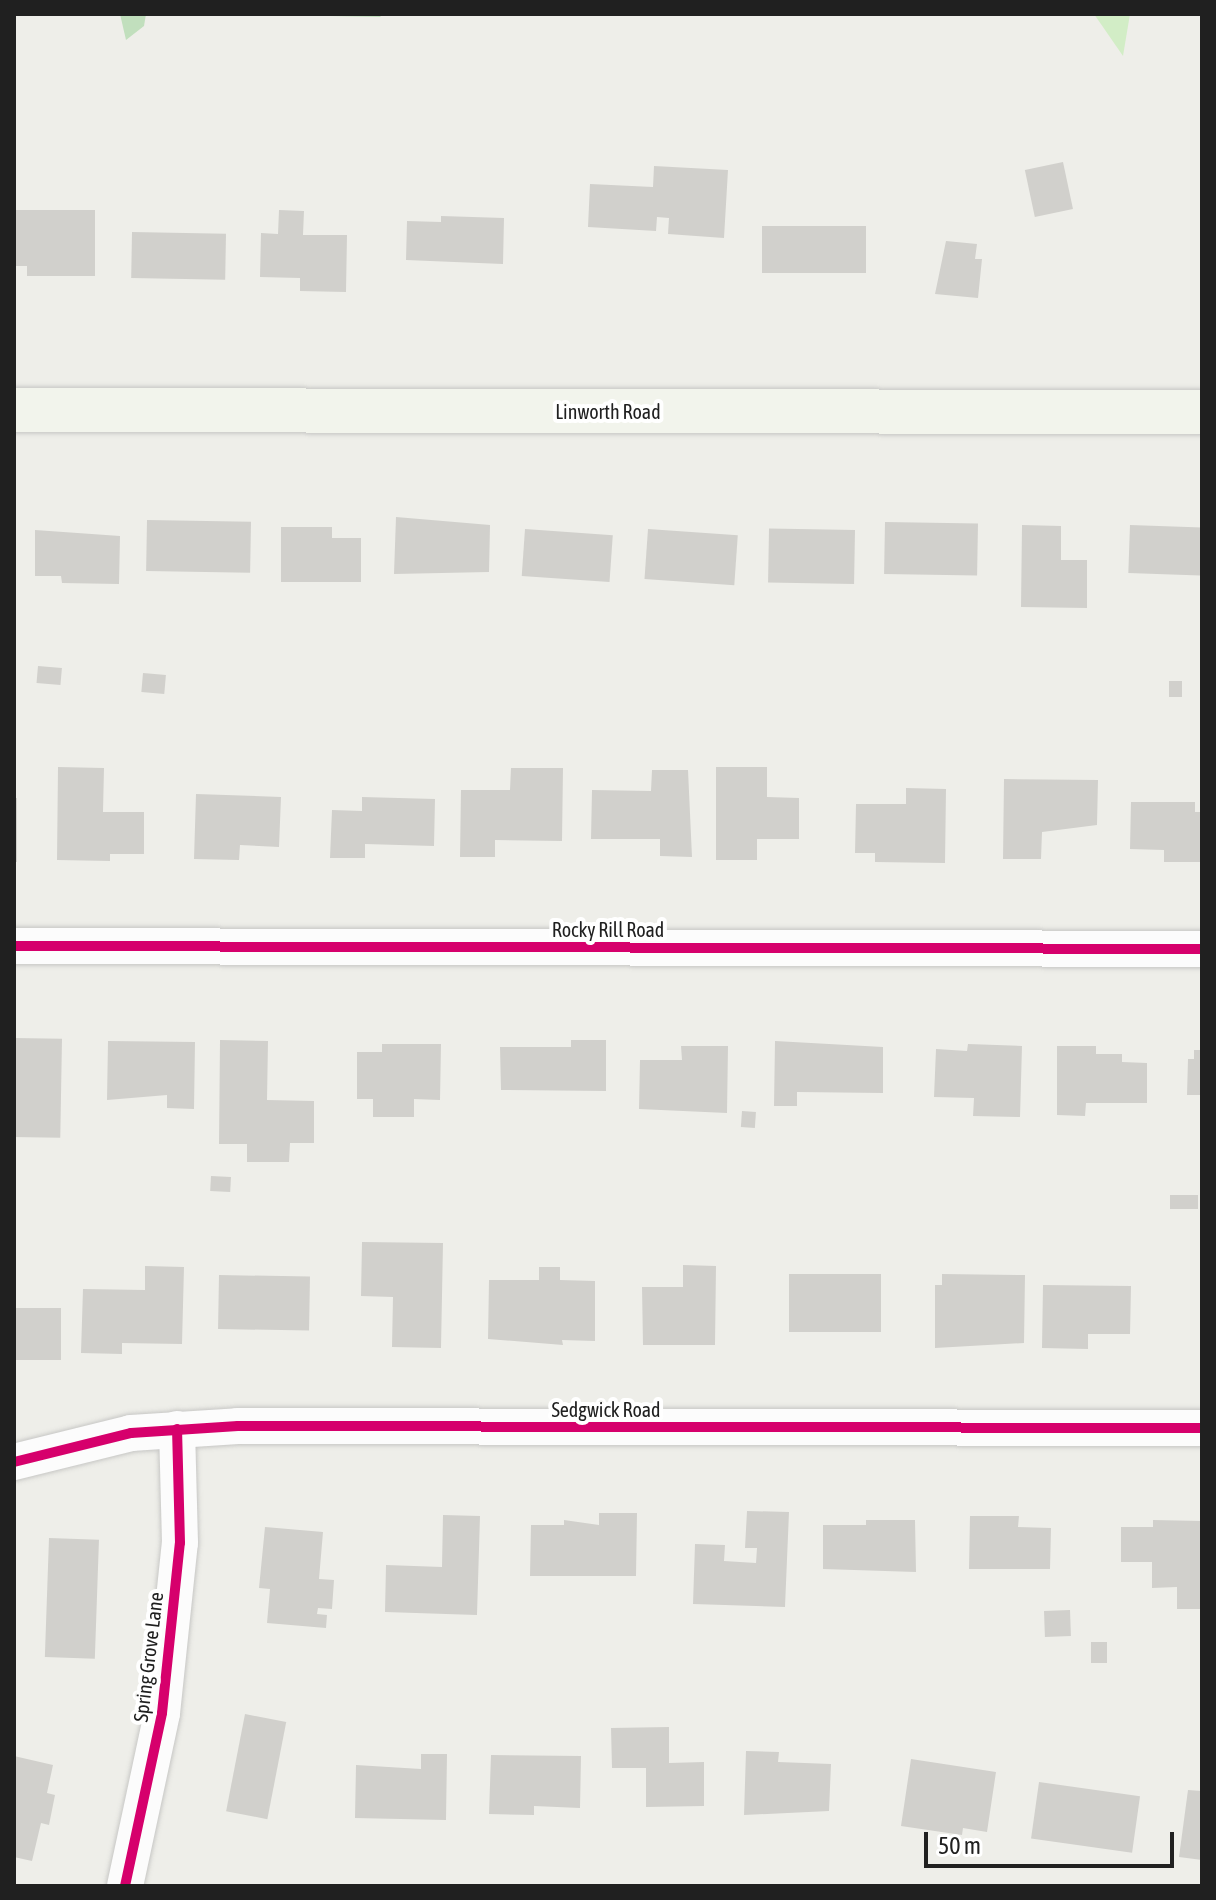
<!DOCTYPE html>
<style>
body{margin:0}
#map{position:relative;width:1216px;height:1900px;overflow:hidden;background:#eeeee9;font-family:"Asap Condensed",sans-serif}
div>[style]{position:absolute}
.grass>*{inset:0;background:#d2edc6}
.forest>*{inset:0;background:#c1dfbd}
.building>*{inset:0;background:#d1d0cc;transform-origin:0 0}
.roads{filter:drop-shadow(0 0 2px #c7c7c5) drop-shadow(0 0 2px #c7c7c5)}
.minor>*{height:36px;margin:-18px;padding:0 18px;transform-origin:18px;border-radius:18px;background:#fcfcfc}
.secondary>*{height:44px;margin:-22px;padding:0 22px;transform-origin:22px;border-radius:22px;background:#f2f4ec}
.cycleway>*{height:10px;margin:-5px;padding:0 5px;transform-origin:5px;border-radius:5px;background:#d6006c}
span{translate:-50% -50%;white-space:nowrap;text-align:center;line-height:1.15;-webkit-text-stroke:8px #fff;paint-order:stroke}
.street-label{font-size:20px;color:#202020}
.frame{position:absolute;inset:0;border:16px solid #202020;pointer-events:none}
.scale{position:absolute;left:924px;top:1832px;width:250px;height:36px;box-sizing:border-box;border:4px solid #202020;border-top:0;padding-left:10px;font-size:24px;line-height:28px;white-space:nowrap;color:#202020;-webkit-text-stroke:6px #fff;paint-order:stroke}
</style>
<div id="map">
<div class="grass">
<i style="clip-path:polygon(1094px 14px,1130px 14px,1123px 56px)"></i>
</div>
<div class="forest">
<i style="clip-path:polygon(120px 14px,146px 14px,144px 26px,126px 40px)"></i>
<i style="clip-path:polygon(227px 14px,383px 14px,380px 17px)"></i>
</div>
<div class="building">
<i style="left:1063px;top:162px;width:48px;height:39px;rotate:78deg"></i>
<i style="clip-path:polygon(654px 166px,728px 170px,724px 238px,668px 234px,669px 218px,657px 217px,656px 231px,588px 227px,590px 184px,653px 187px)"></i>
<i style="clip-path:polygon(14px 210px,95px 210px,95px 276px,27px 276px,27px 266px,14px 266px)"></i>
<i style="clip-path:polygon(279px 210px,304px 211px,303px 235px,347px 235px,346px 292px,300px 291px,300px 278px,260px 277px,261px 233px,278px 234px)"></i>
<i style="clip-path:polygon(441px 216px,504px 218px,503px 264px,406px 260px,407px 221px,441px 222px)"></i>
<i style="left:762px;top:226px;width:104px;height:47px"></i>
<i style="left:132px;top:232px;width:94px;height:46px;rotate:1deg"></i>
<i style="clip-path:polygon(946px 241px,977px 244px,975px 259px,982px 259px,978px 298px,935px 294px)"></i>
<i style="clip-path:polygon(396px 517px,490px 525px,489px 572px,394px 574px)"></i>
<i style="left:147px;top:520px;width:104px;height:51px;rotate:1deg"></i>
<i style="left:885px;top:522px;width:93px;height:52px;rotate:1deg"></i>
<i style="clip-path:polygon(1022px 525px,1061px 526px,1061px 560px,1087px 560px,1087px 608px,1021px 607px)"></i>
<i style="left:1130px;top:525px;width:72px;height:48px;rotate:2deg"></i>
<i style="clip-path:polygon(281px 527px,332px 527px,332px 538px,361px 538px,361px 582px,281px 582px)"></i>
<i style="left:525px;top:529px;width:88px;height:47px;rotate:4deg"></i>
<i style="left:648px;top:529px;width:90px;height:50px;rotate:4deg"></i>
<i style="clip-path:polygon(35px 530px,120px 536px,119px 584px,62px 583px,61px 576px,35px 576px)"></i>
<i style="left:855px;top:530px;width:54px;height:86px;rotate:91deg"></i>
<i style="left:38px;top:666px;width:24px;height:17px;rotate:5deg"></i>
<i style="left:143px;top:673px;width:23px;height:19px;rotate:5deg"></i>
<i style="left:1169px;top:681px;width:13px;height:16px"></i>
<i style="clip-path:polygon(58px 767px,104px 768px,103px 812px,144px 812px,144px 854px,110px 854px,110px 861px,57px 860px)"></i>
<i style="clip-path:polygon(716px 767px,767px 767px,767px 797px,799px 798px,799px 839px,757px 839px,757px 860px,716px 860px)"></i>
<i style="clip-path:polygon(511px 768px,563px 768px,562px 841px,495px 840px,495px 857px,460px 857px,461px 790px,510px 790px)"></i>
<i style="clip-path:polygon(652px 770px,688px 770px,692px 857px,660px 856px,660px 839px,591px 839px,592px 790px,651px 791px)"></i>
<i style="clip-path:polygon(1004px 779px,1098px 780px,1097px 825px,1042px 832px,1041px 859px,1003px 859px)"></i>
<i style="clip-path:polygon(906px 788px,946px 789px,945px 863px,875px 862px,875px 853px,855px 853px,856px 804px,906px 804px)"></i>
<i style="clip-path:polygon(196px 794px,281px 797px,279px 847px,240px 845px,239px 860px,194px 859px)"></i>
<i style="clip-path:polygon(362px 797px,435px 799px,434px 846px,365px 844px,365px 858px,330px 858px,332px 810px,362px 811px)"></i>
<i style="left:14px;top:798px;width:3px;height:64px"></i>
<i style="clip-path:polygon(1131px 802px,1195px 802px,1195px 812px,1202px 812px,1202px 862px,1164px 862px,1164px 850px,1130px 849px)"></i>
<i style="left:14px;top:1038px;width:48px;height:99px;rotate:1deg"></i>
<i style="clip-path:polygon(220px 1040px,268px 1041px,267px 1100px,314px 1101px,314px 1143px,290px 1143px,289px 1162px,247px 1162px,247px 1144px,219px 1144px)"></i>
<i style="clip-path:polygon(571px 1040px,606px 1040px,606px 1091px,501px 1090px,500px 1047px,571px 1047px)"></i>
<i style="clip-path:polygon(108px 1041px,195px 1042px,194px 1109px,167px 1108px,167px 1095px,107px 1100px)"></i>
<i style="clip-path:polygon(775px 1041px,883px 1047px,883px 1093px,797px 1092px,797px 1106px,774px 1106px)"></i>
<i style="clip-path:polygon(382px 1044px,441px 1044px,440px 1100px,414px 1099px,414px 1117px,373px 1117px,373px 1099px,357px 1099px,357px 1052px,382px 1052px)"></i>
<i style="clip-path:polygon(968px 1044px,1022px 1046px,1020px 1117px,973px 1116px,974px 1098px,934px 1097px,936px 1049px,967px 1051px)"></i>
<i style="clip-path:polygon(681px 1046px,728px 1046px,727px 1113px,639px 1109px,640px 1060px,682px 1060px)"></i>
<i style="clip-path:polygon(1057px 1046px,1096px 1046px,1096px 1054px,1122px 1054px,1122px 1062px,1147px 1063px,1147px 1103px,1086px 1103px,1085px 1116px,1057px 1115px)"></i>
<i style="clip-path:polygon(1194px 1050px,1202px 1050px,1202px 1095px,1187px 1095px,1188px 1059px,1194px 1059px)"></i>
<i style="left:742px;top:1111px;width:14px;height:16px;rotate:4deg"></i>
<i style="left:211px;top:1176px;width:20px;height:15px;rotate:3deg"></i>
<i style="left:1170px;top:1195px;width:28px;height:14px"></i>
<i style="clip-path:polygon(362px 1242px,443px 1243px,441px 1348px,392px 1347px,393px 1297px,361px 1296px)"></i>
<i style="clip-path:polygon(683px 1265px,716px 1266px,715px 1345px,643px 1345px,642px 1287px,683px 1287px)"></i>
<i style="clip-path:polygon(145px 1266px,184px 1267px,182px 1344px,122px 1343px,122px 1354px,81px 1353px,83px 1289px,145px 1290px)"></i>
<i style="clip-path:polygon(539px 1267px,560px 1267px,560px 1280px,595px 1281px,595px 1341px,562px 1340px,563px 1345px,488px 1339px,489px 1280px,539px 1280px)"></i>
<i style="left:881px;top:1274px;width:58px;height:92px;rotate:90deg"></i>
<i style="clip-path:polygon(942px 1274px,1025px 1275px,1024px 1343px,935px 1348px,935px 1285px,942px 1285px)"></i>
<i style="left:219px;top:1275px;width:91px;height:54px;rotate:1deg"></i>
<i style="clip-path:polygon(1043px 1285px,1131px 1286px,1130px 1334px,1088px 1334px,1088px 1349px,1042px 1348px)"></i>
<i style="left:14px;top:1308px;width:47px;height:52px"></i>
<i style="clip-path:polygon(747px 1511px,789px 1512px,785px 1607px,693px 1604px,695px 1544px,725px 1545px,724px 1561px,756px 1563px,757px 1548px,745px 1548px)"></i>
<i style="clip-path:polygon(599px 1513px,637px 1513px,636px 1576px,530px 1576px,531px 1525px,564px 1525px,564px 1520px,599px 1525px)"></i>
<i style="clip-path:polygon(443px 1515px,480px 1516px,477px 1615px,385px 1612px,386px 1565px,442px 1567px)"></i>
<i style="clip-path:polygon(970px 1516px,1019px 1516px,1018px 1527px,1051px 1528px,1050px 1569px,969px 1569px)"></i>
<i style="clip-path:polygon(866px 1520px,915px 1520px,916px 1572px,823px 1569px,823px 1525px,866px 1525px)"></i>
<i style="clip-path:polygon(1153px 1520px,1202px 1521px,1202px 1609px,1177px 1609px,1177px 1587px,1152px 1588px,1152px 1562px,1121px 1562px,1121px 1527px,1153px 1527px)"></i>
<i style="clip-path:polygon(265px 1527px,323px 1532px,319px 1579px,334px 1580px,332px 1609px,318px 1608px,317px 1614px,327px 1615px,326px 1628px,267px 1623px,270px 1589px,259px 1588px)"></i>
<i style="left:49px;top:1538px;width:50px;height:119px;rotate:2deg"></i>
<i style="left:1070px;top:1610px;width:26px;height:26px;rotate:88deg"></i>
<i style="left:1107px;top:1642px;width:21px;height:16px;rotate:90deg"></i>
<i style="left:245px;top:1714px;width:42px;height:99px;rotate:11deg"></i>
<i style="clip-path:polygon(669px 1727px,669px 1763px,704px 1762px,704px 1806px,646px 1807px,646px 1768px,612px 1768px,611px 1728px)"></i>
<i style="clip-path:polygon(746px 1751px,779px 1752px,778px 1762px,831px 1764px,829px 1811px,744px 1815px)"></i>
<i style="clip-path:polygon(421px 1754px,447px 1754px,446px 1820px,355px 1818px,356px 1765px,421px 1769px)"></i>
<i style="clip-path:polygon(491px 1755px,581px 1756px,580px 1808px,534px 1806px,534px 1815px,489px 1814px)"></i>
<i style="clip-path:polygon(14px 1756px,53px 1765px,47px 1793px,55px 1795px,49px 1825px,41px 1823px,32px 1861px,14px 1857px)"></i>
<i style="clip-path:polygon(911px 1759px,996px 1772px,987px 1832px,963px 1828px,962px 1835px,901px 1826px)"></i>
<i style="left:1039px;top:1782px;width:102px;height:57px;rotate:8deg"></i>
<i style="clip-path:polygon(1188px 1790px,1202px 1791px,1202px 1860px,1179px 1857px)"></i>
</div>
<div class="roads">
<div class="minor">
<i style="left:14px;top:946px;width:1188px;rotate:0.14deg"></i>
<i style="left:14px;top:1462px;width:121px;rotate:-13.9deg"></i>
<i style="left:131px;top:1433px;width:107px;rotate:-3.7deg"></i>
<i style="left:238px;top:1426px;width:964px;rotate:0.12deg"></i>
<i style="left:125px;top:1886px;width:177px;rotate:-77.9deg"></i>
<i style="left:162px;top:1713px;width:171px;rotate:-84deg"></i>
<i style="left:180px;top:1543px;width:114px;rotate:-91.5deg"></i>
</div>
<div class="secondary">
<i style="left:14px;top:410px;width:1188px;rotate:0.1deg"></i>
</div>
</div>
<div class="cycleway">
<i style="left:14px;top:946px;width:1188px;rotate:0.14deg"></i>
<i style="left:14px;top:1462px;width:121px;rotate:-13.9deg"></i>
<i style="left:131px;top:1433px;width:107px;rotate:-3.7deg"></i>
<i style="left:238px;top:1426px;width:964px;rotate:0.12deg"></i>
<i style="left:125px;top:1886px;width:177px;rotate:-77.9deg"></i>
<i style="left:162px;top:1713px;width:171px;rotate:-84deg"></i>
<i style="left:180px;top:1543px;width:114px;rotate:-91.5deg"></i>
</div>
<div class="street-label">
<span style="left:608px;top:411px">Linworth Road</span>
<span style="left:608px;top:929px">Rocky Rill Road</span>
<span style="left:606px;top:1409px">Sedgwick Road</span>
<span style="left:148px;top:1657px;rotate:-83deg">Spring Grove Lane</span>
</div>
<div class="frame"></div>
<div class="scale">50 m</div>
</div>
